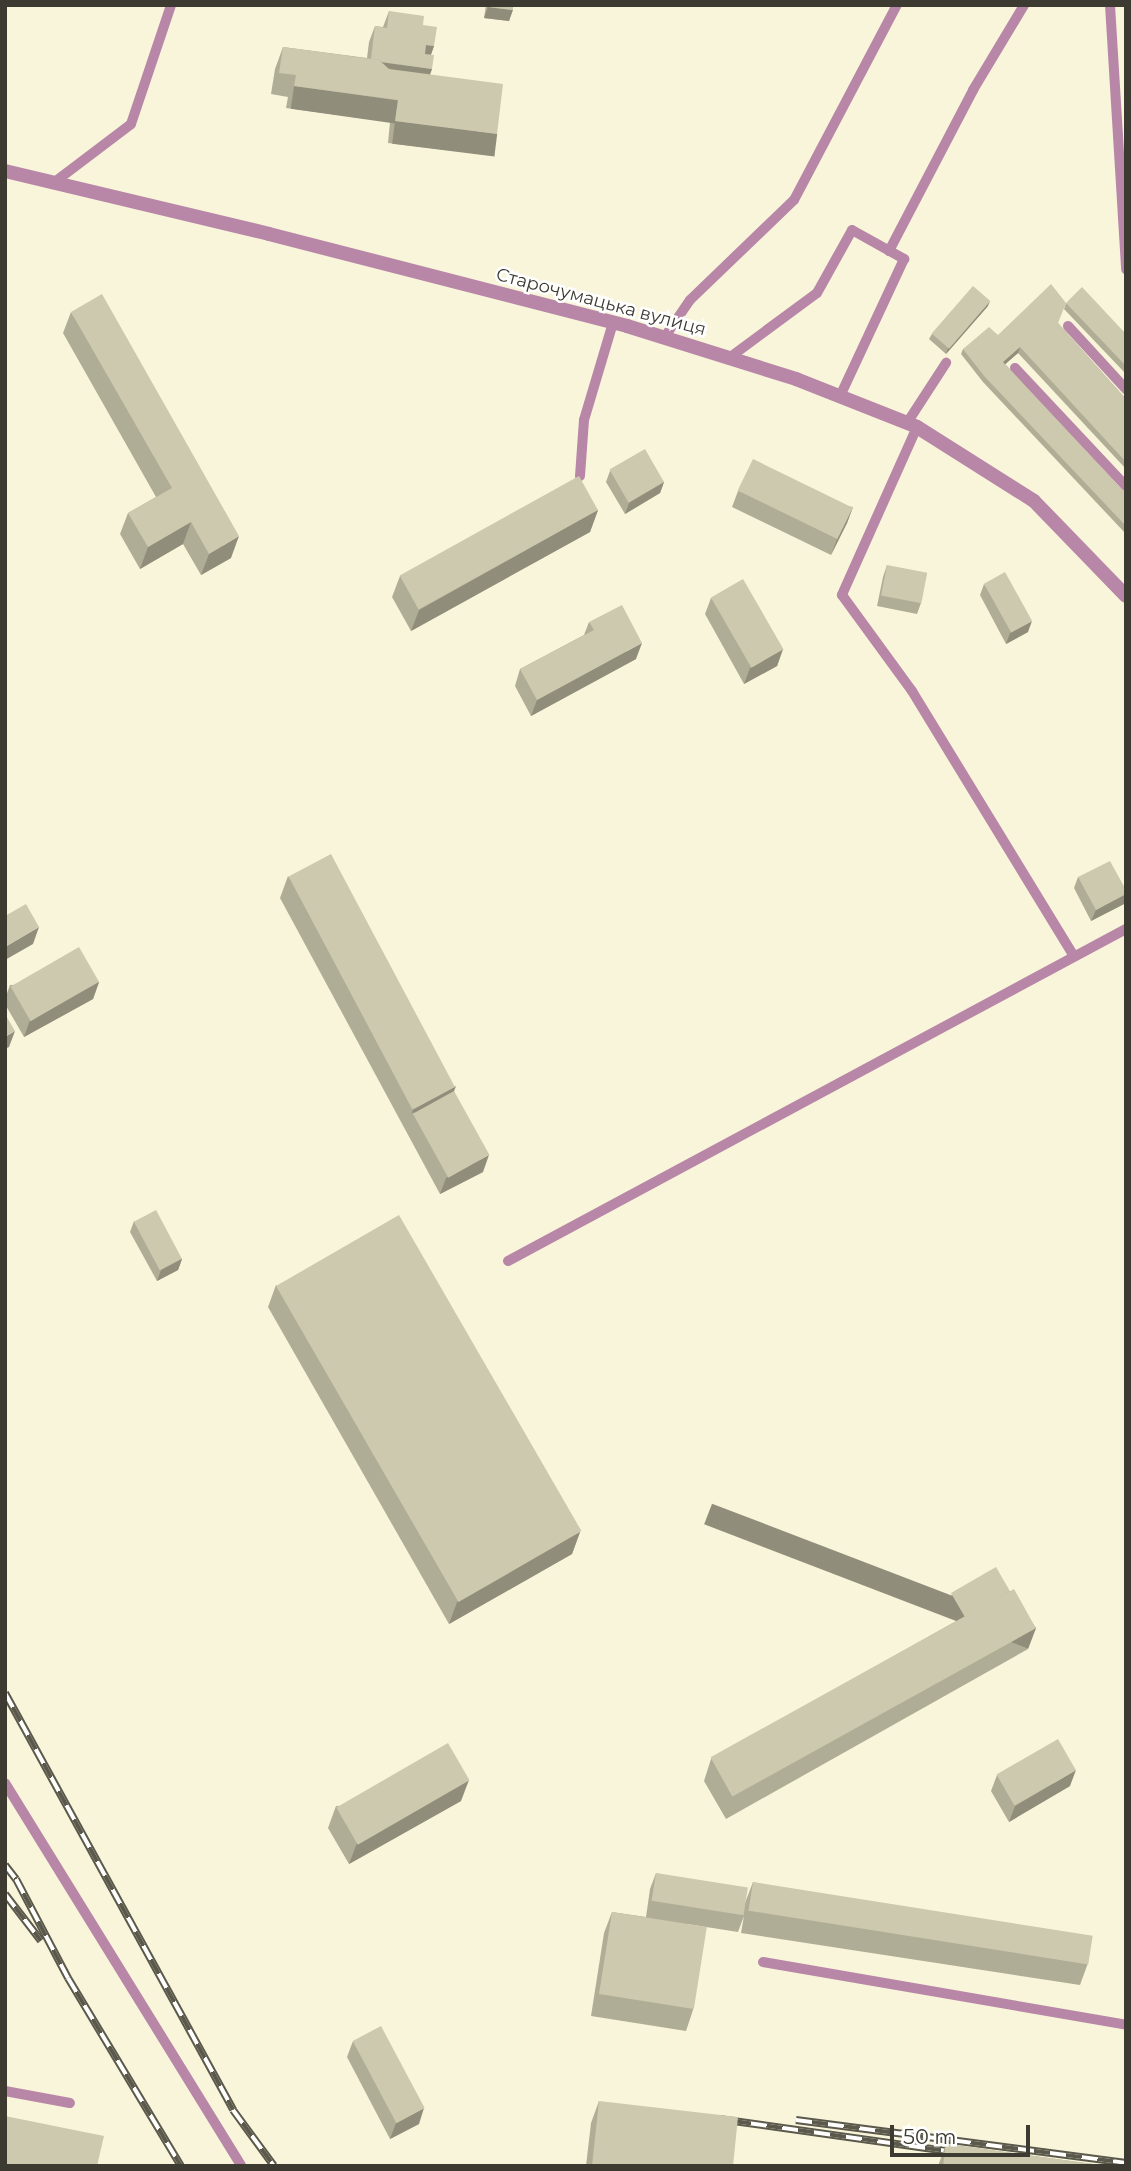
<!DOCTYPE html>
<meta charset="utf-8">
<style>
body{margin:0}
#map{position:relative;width:1131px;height:2171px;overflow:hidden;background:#f9f5da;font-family:Montserrat,sans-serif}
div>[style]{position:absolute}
.lane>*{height:10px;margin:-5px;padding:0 5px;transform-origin:5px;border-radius:5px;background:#b887a8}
.street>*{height:14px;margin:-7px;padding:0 7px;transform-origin:7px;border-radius:7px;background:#b887a8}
.rail>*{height:8px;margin-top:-4px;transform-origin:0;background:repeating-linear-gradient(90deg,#fff 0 16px,#5b594c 0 32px);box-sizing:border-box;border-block:2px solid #5b594c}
.wall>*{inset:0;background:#b0ad96}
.shaded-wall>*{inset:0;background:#908d7a;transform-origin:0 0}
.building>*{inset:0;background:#cdc9ae;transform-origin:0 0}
span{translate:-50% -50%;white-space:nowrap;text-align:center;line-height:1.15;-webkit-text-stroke:5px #fff;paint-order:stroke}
.street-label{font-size:18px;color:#3d3b31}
.frame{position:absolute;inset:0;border:7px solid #3d3b31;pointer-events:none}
.scale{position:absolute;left:890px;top:2125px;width:140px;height:32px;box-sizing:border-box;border:4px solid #3d3b31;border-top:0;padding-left:9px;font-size:21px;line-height:24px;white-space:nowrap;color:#3d3b31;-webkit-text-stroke:5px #fff;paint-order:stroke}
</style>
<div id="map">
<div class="lane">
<i style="left:1110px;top:5px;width:265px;rotate:86.5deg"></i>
<i style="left:52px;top:184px;width:99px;rotate:-37.2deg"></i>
<i style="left:131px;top:124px;width:126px;rotate:-71.4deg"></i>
<i style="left:889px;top:251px;width:182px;rotate:-62.4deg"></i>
<i style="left:973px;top:90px;width:99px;rotate:-59deg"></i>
<i style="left:1068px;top:326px;width:86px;rotate:47.4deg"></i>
<i style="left:664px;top:338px;width:46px;rotate:-55.6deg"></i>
<i style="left:690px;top:300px;width:144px;rotate:-43.9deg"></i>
<i style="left:794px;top:200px;width:221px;rotate:-62.2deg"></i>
<i style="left:729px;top:358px;width:109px;rotate:-36.5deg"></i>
<i style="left:817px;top:293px;width:72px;rotate:-60.9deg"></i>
<i style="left:852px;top:230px;width:60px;rotate:29.1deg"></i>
<i style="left:904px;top:259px;width:151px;rotate:115deg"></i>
<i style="left:1015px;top:368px;width:162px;rotate:46.8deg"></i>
<i style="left:907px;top:423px;width:72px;rotate:-57deg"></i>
<i style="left:917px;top:427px;width:184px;rotate:114.1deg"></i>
<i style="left:842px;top:595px;width:119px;rotate:53.9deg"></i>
<i style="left:912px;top:691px;width:311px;rotate:58.6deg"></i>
<i style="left:580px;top:476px;width:56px;rotate:-85.9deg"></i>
<i style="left:584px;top:420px;width:101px;rotate:-73.4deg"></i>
<i style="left:508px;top:1261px;width:702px;rotate:-28.25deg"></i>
<i style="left:5px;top:1783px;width:449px;rotate:58.3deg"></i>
<i style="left:763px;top:1962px;width:368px;rotate:9.8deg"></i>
<i style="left:5px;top:2091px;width:66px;rotate:10.5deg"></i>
</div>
<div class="street">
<i style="left:5px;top:171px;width:271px;rotate:13.4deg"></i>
<i style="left:269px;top:234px;width:370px;rotate:14.4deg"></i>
<i style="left:627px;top:326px;width:177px;rotate:17.4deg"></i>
<i style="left:796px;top:379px;width:130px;rotate:21.6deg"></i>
<i style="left:917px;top:427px;width:138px;rotate:32.3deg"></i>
<i style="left:1034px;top:501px;width:132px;rotate:45.9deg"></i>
</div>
<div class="rail">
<i style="left:5px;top:1693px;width:475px;rotate:61.3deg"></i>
<i style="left:233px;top:2110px;width:69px;rotate:53.8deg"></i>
<i style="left:5px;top:1865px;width:18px;rotate:52deg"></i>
<i style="left:16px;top:1879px;width:112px;rotate:62.3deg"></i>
<i style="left:68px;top:1978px;width:219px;rotate:59deg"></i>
<i style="left:5px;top:1894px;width:59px;rotate:52.5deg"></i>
<i style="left:719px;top:2119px;width:245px;rotate:8deg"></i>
<i style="left:796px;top:2120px;width:333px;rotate:7.4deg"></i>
</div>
<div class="wall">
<i style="clip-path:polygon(486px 5px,513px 5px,509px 21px,484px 18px)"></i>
<i style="clip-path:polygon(389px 11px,423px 25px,434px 46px,431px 54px,432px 69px,430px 74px,489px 155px,388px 143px,390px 122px,286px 108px,288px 97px,271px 94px,275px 69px,283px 47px,367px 58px,369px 42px,375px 26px,383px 27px)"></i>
<i style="clip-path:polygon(1066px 303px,1126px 334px,1126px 374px,1064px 309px)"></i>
<i style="clip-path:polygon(988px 306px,946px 354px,929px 339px,932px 334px)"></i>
<i style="clip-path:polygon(71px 312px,231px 558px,201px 575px,183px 544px,140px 569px,120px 534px,128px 513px,156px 497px,63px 333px)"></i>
<i style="clip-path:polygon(1058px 323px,1126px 399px,1126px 469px,1018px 353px,1005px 364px,1126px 494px,1126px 534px,983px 382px,961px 354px,963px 349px,998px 335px)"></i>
<i style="clip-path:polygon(610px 471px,664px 482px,660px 493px,625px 514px,606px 482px)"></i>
<i style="clip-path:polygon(738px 491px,853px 507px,847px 523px,831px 555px,732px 507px)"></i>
<i style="clip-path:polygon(598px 510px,590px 532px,411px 631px,392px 597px,400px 576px)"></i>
<i style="clip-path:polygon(887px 565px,921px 603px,917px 614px,877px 606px,883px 577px)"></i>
<i style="clip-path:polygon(984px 584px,1028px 632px,1006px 644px,980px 595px)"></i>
<i style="clip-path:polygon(711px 598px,783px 649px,777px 666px,744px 684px,705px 614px)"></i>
<i style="clip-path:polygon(589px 622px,636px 659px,531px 716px,515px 686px,520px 669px,584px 635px)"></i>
<i style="clip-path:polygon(288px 876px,454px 1091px,483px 1172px,440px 1194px,280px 898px)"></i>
<i style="clip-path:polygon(1078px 877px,1126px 890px,1126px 898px,1124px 904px,1091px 921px,1074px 888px)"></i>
<i style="clip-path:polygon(99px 982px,93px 999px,24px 1037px,5px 1004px,5px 999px,10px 985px)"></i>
<i style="clip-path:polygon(134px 1221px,182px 1259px,178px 1270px,157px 1281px,130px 1232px)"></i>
<i style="clip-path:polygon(276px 1285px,580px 1532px,572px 1554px,449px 1624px,268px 1307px)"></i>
<i style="clip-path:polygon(1010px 1591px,1036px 1628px,1028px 1649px,726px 1819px,704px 1781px,711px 1759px,958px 1620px,948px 1605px,952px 1594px)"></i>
<i style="clip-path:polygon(997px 1775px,1070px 1786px,1009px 1822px,991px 1791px)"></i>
<i style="clip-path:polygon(461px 1801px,349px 1864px,328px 1828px,336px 1806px)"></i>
<i style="clip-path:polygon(656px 1873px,745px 1903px,753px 1882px,1088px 1963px,1080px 1985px,741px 1933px,744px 1916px,738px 1932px,687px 1924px,693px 2010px,686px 2031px,591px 2016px,604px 1933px,612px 1912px,646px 1917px,650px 1889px)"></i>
<i style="clip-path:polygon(353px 2041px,419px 2124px,390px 2139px,347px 2057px)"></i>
<i style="clip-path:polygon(599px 2101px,733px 2166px,586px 2166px,591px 2123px)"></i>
<i style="clip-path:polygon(946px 2144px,1107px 2166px,938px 2166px)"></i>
</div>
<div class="shaded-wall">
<i style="clip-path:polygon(488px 7px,513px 10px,509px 21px,484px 18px)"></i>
<i style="clip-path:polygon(426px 45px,434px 46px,428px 63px,420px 62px)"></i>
<i style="clip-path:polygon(371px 61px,432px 69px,426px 85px)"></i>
<i style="left:294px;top:86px;width:105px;height:23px;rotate:8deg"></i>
<i style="left:395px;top:121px;width:103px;height:23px;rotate:7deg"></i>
<i style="clip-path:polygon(990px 301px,988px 306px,946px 354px,948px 348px)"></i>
<i style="clip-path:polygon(1020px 347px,1018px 353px,1001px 368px,1003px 362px)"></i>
<i style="clip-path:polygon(664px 482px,660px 493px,625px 514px,629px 503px)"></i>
<i style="clip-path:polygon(853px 507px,847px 523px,831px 555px,837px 539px)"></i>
<i style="clip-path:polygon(598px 510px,590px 532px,411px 631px,419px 610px)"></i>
<i style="clip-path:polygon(191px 522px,183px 544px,140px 569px,148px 547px)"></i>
<i style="clip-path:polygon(239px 536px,231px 558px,201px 575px,209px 554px)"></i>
<i style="clip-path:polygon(1032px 621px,1028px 632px,1006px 644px,1010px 633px)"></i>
<i style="clip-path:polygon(642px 643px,636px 659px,531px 716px,537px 700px)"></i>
<i style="clip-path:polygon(783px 649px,777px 666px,744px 684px,750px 668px)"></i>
<i style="clip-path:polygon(1126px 894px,1124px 904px,1091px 921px,1096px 910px)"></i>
<i style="clip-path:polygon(39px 927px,33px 944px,5px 960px,5px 947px)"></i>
<i style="clip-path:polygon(99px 982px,93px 999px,24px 1037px,30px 1020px)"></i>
<i style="clip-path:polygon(15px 1031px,9px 1047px,5px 1049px,5px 1037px)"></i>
<i style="clip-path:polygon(456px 1086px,448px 1107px,412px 1113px,413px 1108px)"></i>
<i style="clip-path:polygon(489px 1155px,483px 1172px,440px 1194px,446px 1178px)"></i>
<i style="clip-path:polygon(182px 1259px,178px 1270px,157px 1281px,161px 1270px)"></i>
<i style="clip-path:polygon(580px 1532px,572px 1554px,449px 1624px,457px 1602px)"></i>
<i style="left:1036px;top:1628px;width:22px;height:347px;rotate:111deg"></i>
<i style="clip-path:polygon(1076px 1770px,1070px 1786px,1009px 1822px,1015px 1806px)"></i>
<i style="clip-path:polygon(469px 1780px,461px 1801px,349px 1864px,357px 1843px)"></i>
<i style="clip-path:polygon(424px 2108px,419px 2124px,390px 2139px,396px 2123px)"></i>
</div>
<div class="building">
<i style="clip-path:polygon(488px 5px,513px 5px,513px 10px,488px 7px)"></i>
<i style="clip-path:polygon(389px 11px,424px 16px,423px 25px,437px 27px,434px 46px,426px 45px,425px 54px,434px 55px,432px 69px,382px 62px,379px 60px,371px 59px,375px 26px,387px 28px)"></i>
<i style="clip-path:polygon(283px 47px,379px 60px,389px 69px,503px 84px,497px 134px,395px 121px,398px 100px,294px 86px,296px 75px,279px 73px)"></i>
<i style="clip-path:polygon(1051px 284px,1066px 303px,1058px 323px,1126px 399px,1126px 462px,1020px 347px,1003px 362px,1126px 494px,1126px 526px,985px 377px,963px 349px,989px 327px,998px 335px)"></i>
<i style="left:973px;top:286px;width:23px;height:63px;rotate:41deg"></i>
<i style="clip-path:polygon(1082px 287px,1126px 334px,1126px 366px,1066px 303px)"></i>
<i style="clip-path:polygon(102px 294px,239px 536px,209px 554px,191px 522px,148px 547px,128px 513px,172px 488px,71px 312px)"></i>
<i style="left:645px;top:449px;width:38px;height:41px;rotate:60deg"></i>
<i style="left:753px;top:459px;width:111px;height:35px;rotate:26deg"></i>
<i style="left:579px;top:476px;width:39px;height:205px;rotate:61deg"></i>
<i style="left:887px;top:565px;width:41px;height:31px;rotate:11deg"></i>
<i style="left:1005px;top:572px;width:56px;height:24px;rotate:61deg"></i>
<i style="left:743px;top:579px;width:81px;height:37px;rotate:60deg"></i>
<i style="clip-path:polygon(622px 605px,642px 643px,537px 700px,520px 669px,594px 630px,589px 622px)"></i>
<i style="left:331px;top:854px;width:264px;height:48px;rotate:62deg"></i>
<i style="clip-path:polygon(1110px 861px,1126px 890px,1126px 894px,1096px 910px,1078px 877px)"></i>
<i style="clip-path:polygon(26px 904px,39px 927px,5px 947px,5px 916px)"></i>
<i style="left:79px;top:947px;width:40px;height:79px;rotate:60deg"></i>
<i style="clip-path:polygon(5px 1014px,15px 1031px,5px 1037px)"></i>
<i style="left:454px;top:1091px;width:73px;height:47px;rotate:61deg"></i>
<i style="left:156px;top:1210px;width:55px;height:25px;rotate:62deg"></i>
<i style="left:399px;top:1215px;width:365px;height:142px;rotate:60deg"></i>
<i style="left:996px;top:1567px;width:28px;height:52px;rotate:60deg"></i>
<i style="left:1014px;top:1589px;width:45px;height:347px;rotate:61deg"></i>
<i style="left:1058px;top:1739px;width:36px;height:71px;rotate:60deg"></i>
<i style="left:448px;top:1743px;width:43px;height:129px;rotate:60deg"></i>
<i style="left:656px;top:1873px;width:93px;height:28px;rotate:9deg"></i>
<i style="left:753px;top:1882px;width:344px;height:29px;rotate:9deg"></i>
<i style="left:612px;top:1912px;width:96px;height:83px;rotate:9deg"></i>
<i style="left:381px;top:2026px;width:93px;height:32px;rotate:62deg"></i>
<i style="clip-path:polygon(599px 2101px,738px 2117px,733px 2166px,592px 2166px)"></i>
<i style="clip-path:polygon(5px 2116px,104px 2136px,97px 2166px,5px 2166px)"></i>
<i style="clip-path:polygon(946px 2144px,1107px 2166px,943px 2166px)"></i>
</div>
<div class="street-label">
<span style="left:601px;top:302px;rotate:15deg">Старочумацька вулиця</span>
</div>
<div class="frame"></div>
<div class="scale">50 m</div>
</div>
